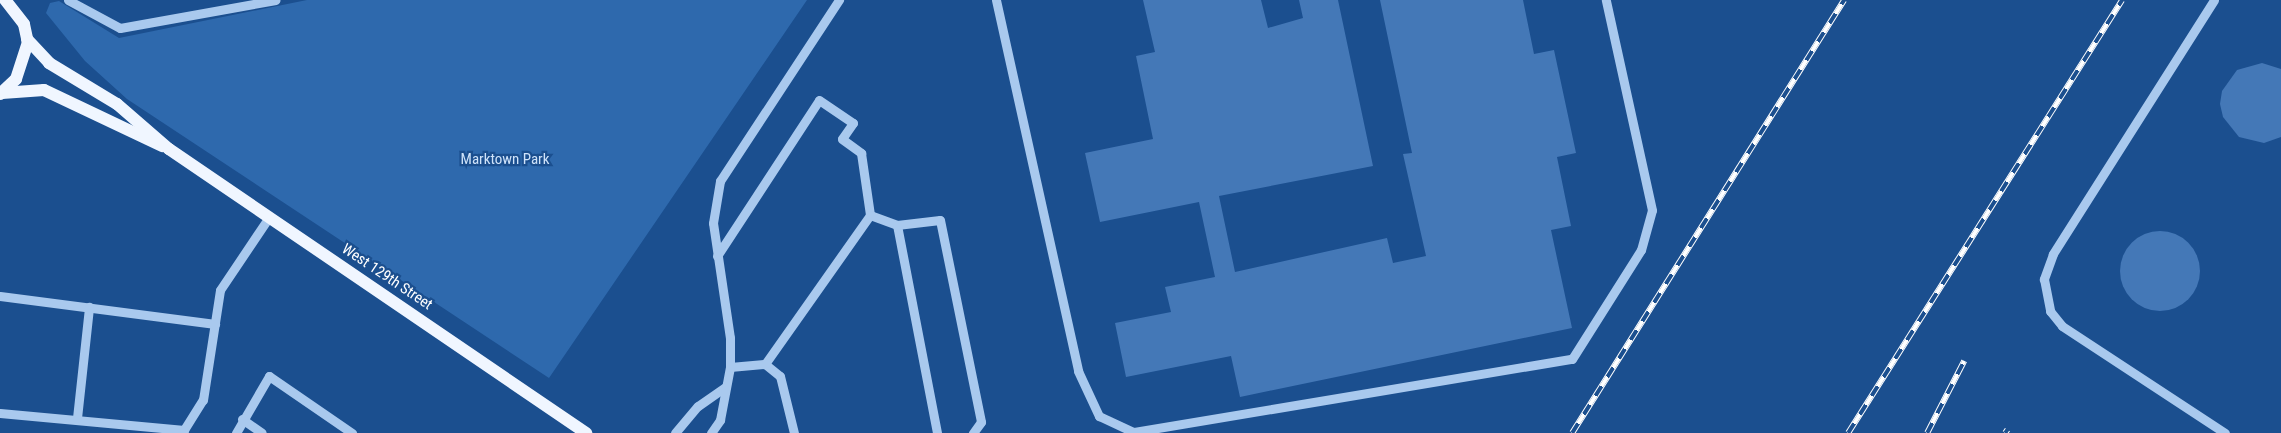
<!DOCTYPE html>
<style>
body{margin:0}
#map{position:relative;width:2281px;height:433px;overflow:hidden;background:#1b4f8f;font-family:"Roboto Condensed",sans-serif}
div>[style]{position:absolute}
.green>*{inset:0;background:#2e69ad}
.building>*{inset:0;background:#4478b7}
.round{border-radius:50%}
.minor>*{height:9px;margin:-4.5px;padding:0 4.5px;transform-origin:4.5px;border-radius:4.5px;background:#a9c9ee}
.major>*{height:12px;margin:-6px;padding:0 6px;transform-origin:6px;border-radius:6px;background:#f0f6ff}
.rail>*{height:5.5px;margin-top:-2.75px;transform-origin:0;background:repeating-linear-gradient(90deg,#1b4f8f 0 11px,#fff 0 22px);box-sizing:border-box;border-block:1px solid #fff}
span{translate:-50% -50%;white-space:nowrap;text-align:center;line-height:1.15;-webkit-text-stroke:4.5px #1b4f8f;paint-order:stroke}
.park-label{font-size:15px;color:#cfe3fa}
.street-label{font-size:15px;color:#fff}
</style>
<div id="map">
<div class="green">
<i style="clip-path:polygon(307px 0,807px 0,549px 378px,127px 99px,85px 61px,46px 13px,50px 3px,59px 1px,119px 38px)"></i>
</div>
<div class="building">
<i style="clip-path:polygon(1143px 0,1261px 0,1268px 28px,1303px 18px,1299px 0,1338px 0,1373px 166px,1219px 196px,1235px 272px,1387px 238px,1393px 263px,1426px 256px,1403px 154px,1412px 153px,1380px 0,1523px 0,1534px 54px,1554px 50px,1576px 153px,1557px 157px,1571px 226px,1551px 230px,1572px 328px,1240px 397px,1231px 356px,1126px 377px,1115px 323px,1171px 312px,1165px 287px,1215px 277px,1199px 202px,1100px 222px,1085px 153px,1153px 139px,1136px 56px,1155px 52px)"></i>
<i style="clip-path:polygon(2262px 63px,2281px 69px,2281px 137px,2264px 143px,2239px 137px,2223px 117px,2220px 104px,2222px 91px,2237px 70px)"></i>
<i class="round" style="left:2120px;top:231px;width:80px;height:80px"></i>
</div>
<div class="minor">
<i style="left:68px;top:0;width:59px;rotate:28.3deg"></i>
<i style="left:120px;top:28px;width:158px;rotate:-10.2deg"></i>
<i style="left:996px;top:0;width:380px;rotate:77.5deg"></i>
<i style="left:1078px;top:371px;width:50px;rotate:65deg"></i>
<i style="left:1099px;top:416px;width:38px;rotate:25deg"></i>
<i style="left:1134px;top:432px;width:444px;rotate:-9.5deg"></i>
<i style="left:1572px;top:359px;width:129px;rotate:-57.7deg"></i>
<i style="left:1641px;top:250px;width:41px;rotate:-74.6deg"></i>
<i style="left:1652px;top:210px;width:215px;rotate:-102.4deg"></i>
<i style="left:2214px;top:0;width:301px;rotate:122.4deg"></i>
<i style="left:2053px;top:254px;width:27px;rotate:110deg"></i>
<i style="left:2044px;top:279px;width:33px;rotate:79deg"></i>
<i style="left:2050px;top:311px;width:19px;rotate:51deg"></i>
<i style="left:2062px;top:326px;width:195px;rotate:33.3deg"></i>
<i style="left:897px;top:225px;width:212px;rotate:79.1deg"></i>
<i style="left:717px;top:256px;width:186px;rotate:-56.8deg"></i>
<i style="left:819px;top:100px;width:41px;rotate:34.1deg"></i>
<i style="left:853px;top:123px;width:19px;rotate:125deg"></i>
<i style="left:842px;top:139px;width:24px;rotate:36deg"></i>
<i style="left:861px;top:153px;width:63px;rotate:81.7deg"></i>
<i style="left:0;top:296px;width:217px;rotate:7.4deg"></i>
<i style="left:765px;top:364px;width:19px;rotate:39deg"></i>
<i style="left:780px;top:376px;width:59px;rotate:76.2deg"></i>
<i style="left:730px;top:367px;width:35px;rotate:-5deg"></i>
<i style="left:765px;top:364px;width:182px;rotate:-54.8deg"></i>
<i style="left:870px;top:215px;width:29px;rotate:20deg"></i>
<i style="left:897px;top:225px;width:43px;rotate:-6.6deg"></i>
<i style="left:940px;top:220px;width:206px;rotate:78.5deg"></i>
<i style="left:981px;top:422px;width:14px;rotate:126deg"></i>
<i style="left:0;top:413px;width:185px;rotate:5.3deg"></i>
<i style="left:77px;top:418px;width:112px;rotate:-83.8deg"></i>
<i style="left:242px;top:419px;width:24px;rotate:35deg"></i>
<i style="left:182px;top:433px;width:39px;rotate:-58deg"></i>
<i style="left:203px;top:400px;width:111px;rotate:-81.2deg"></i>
<i style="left:220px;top:290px;width:88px;rotate:-56.1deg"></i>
<i style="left:236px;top:433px;width:66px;rotate:-59.9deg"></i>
<i style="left:269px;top:376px;width:101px;rotate:34.5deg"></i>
<i style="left:675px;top:433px;width:35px;rotate:-50deg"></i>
<i style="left:698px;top:406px;width:33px;rotate:-35deg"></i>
<i style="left:711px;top:433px;width:16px;rotate:-55deg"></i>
<i style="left:720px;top:420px;width:54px;rotate:-79.3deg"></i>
<i style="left:730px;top:367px;width:29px;rotate:-90deg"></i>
<i style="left:730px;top:338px;width:116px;rotate:-98.4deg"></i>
<i style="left:713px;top:223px;width:43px;rotate:-80.5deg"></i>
<i style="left:720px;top:181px;width:217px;rotate:-56.7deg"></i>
</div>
<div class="major">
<i style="left:27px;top:39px;width:33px;rotate:47deg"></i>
<i style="left:49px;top:63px;width:79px;rotate:31.1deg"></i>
<i style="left:117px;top:104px;width:69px;rotate:40.9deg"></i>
<i style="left:169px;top:149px;width:505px;rotate:34.26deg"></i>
<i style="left:2px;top:93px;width:42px;rotate:-4.1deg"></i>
<i style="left:44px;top:90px;width:131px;rotate:25.4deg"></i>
<i style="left:0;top:94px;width:22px;rotate:-43deg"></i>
<i style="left:16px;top:79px;width:38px;rotate:-72deg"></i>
<i style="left:28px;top:43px;width:19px;rotate:-102deg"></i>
<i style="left:24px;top:24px;width:31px;rotate:-128deg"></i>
</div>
<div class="rail">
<i style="left:1572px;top:433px;width:511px;rotate:-57.86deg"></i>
<i style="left:1848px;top:433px;width:512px;rotate:-57.67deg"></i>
<i style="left:1927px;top:433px;width:81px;rotate:-62.8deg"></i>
<i style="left:2005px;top:433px;width:4px;rotate:-56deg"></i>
</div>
<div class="park-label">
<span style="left:505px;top:160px">Marktown Park</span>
</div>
<div class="street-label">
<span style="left:387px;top:277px;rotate:34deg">West 129th Street</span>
</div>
</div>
